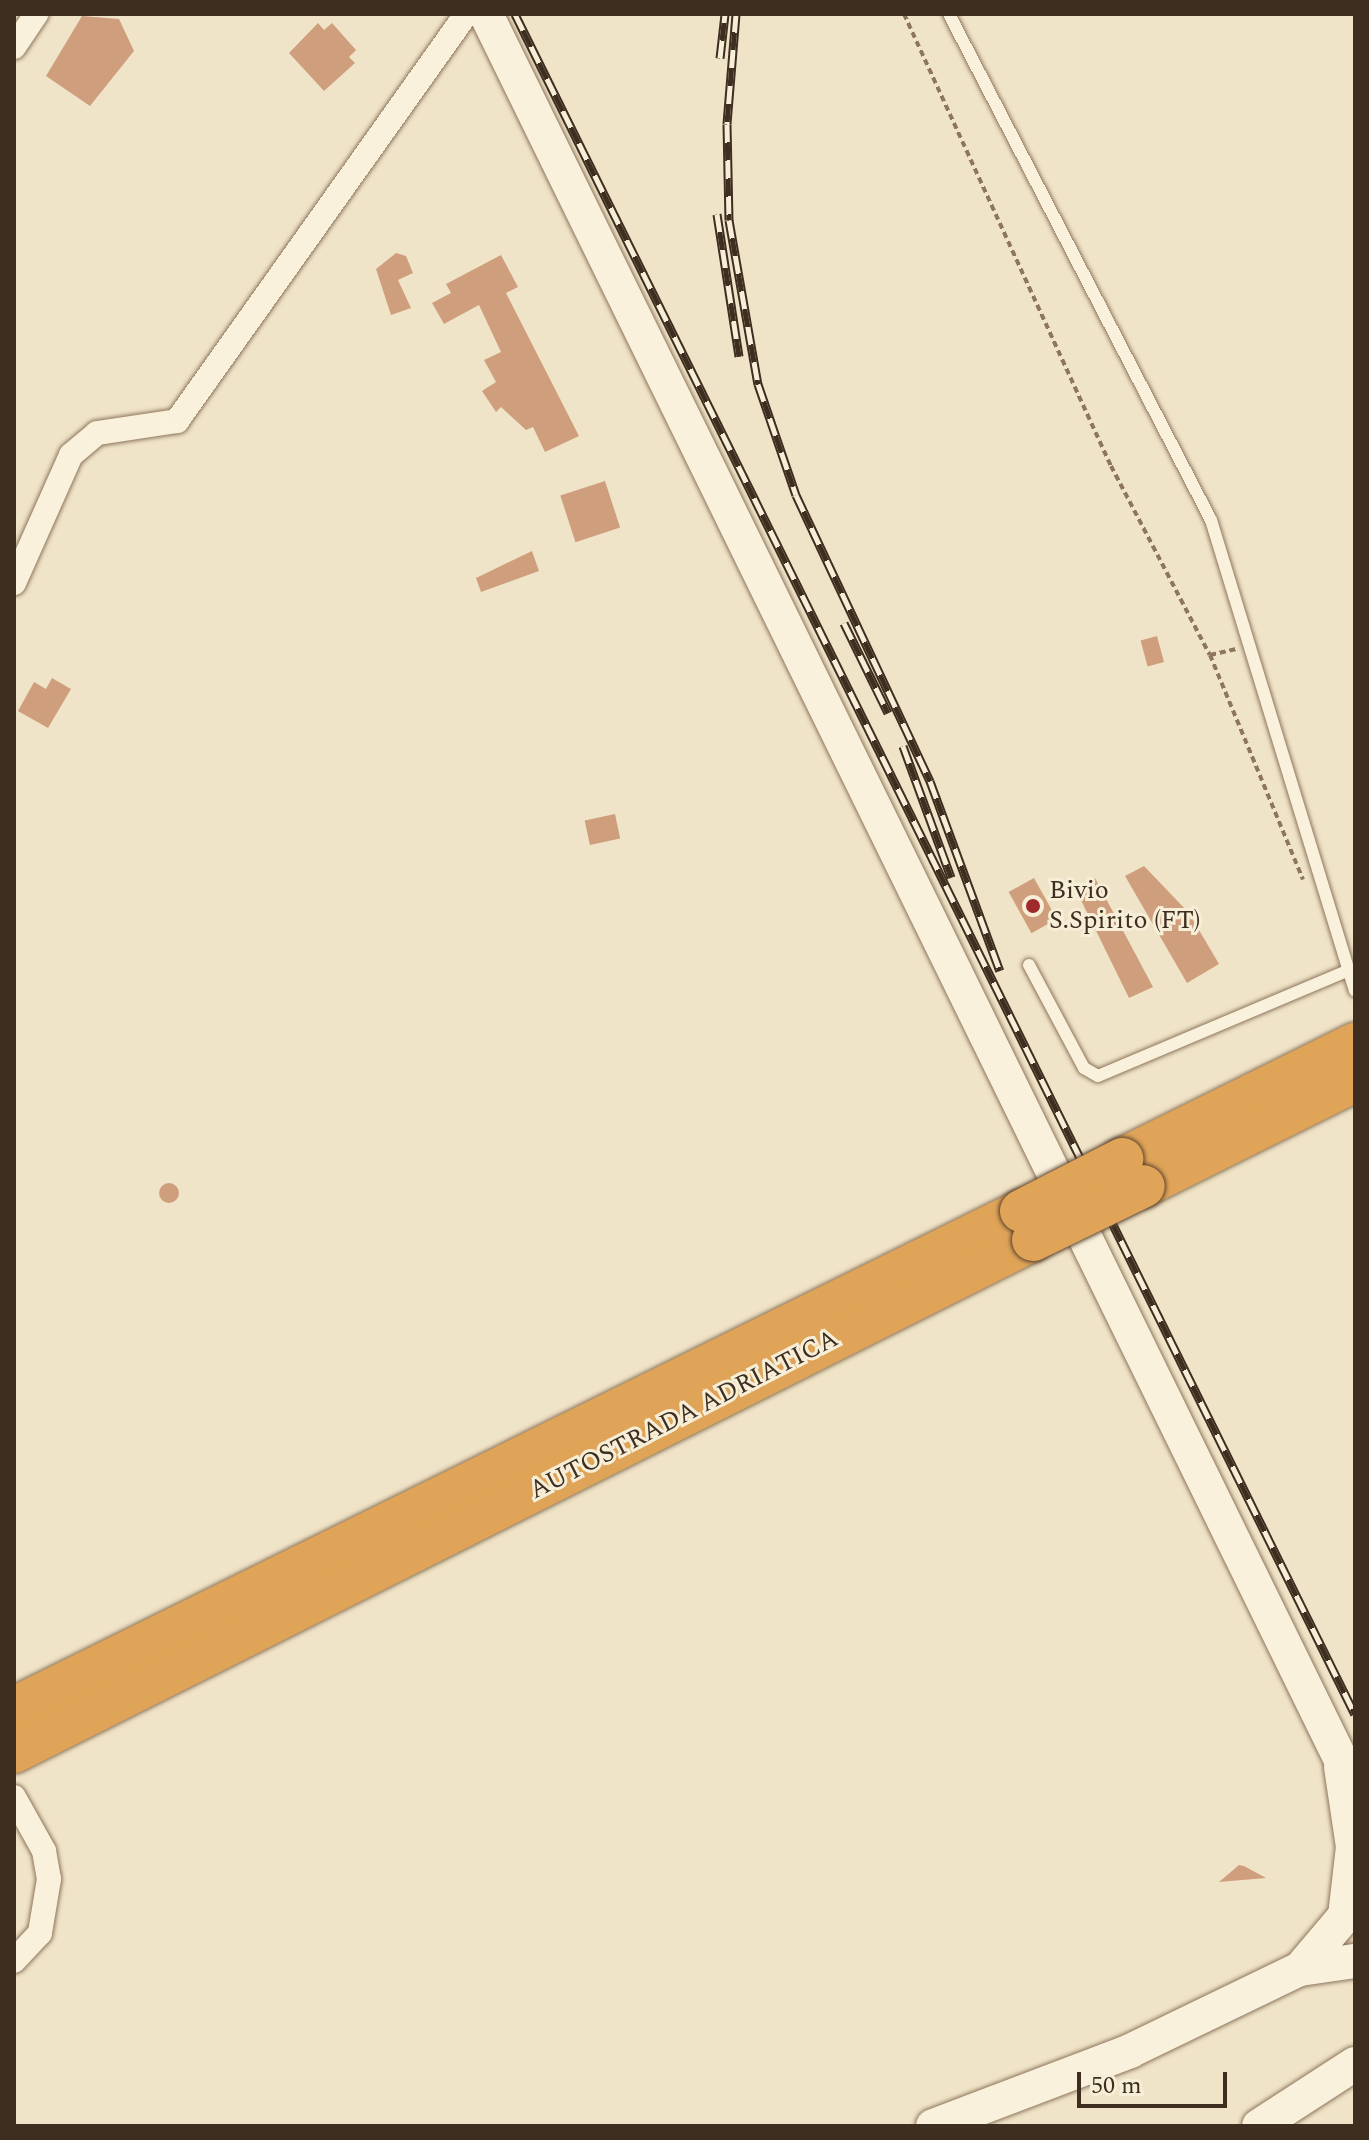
<!DOCTYPE html>
<style>
body{margin:0}
#map{position:relative;width:1369px;height:2140px;overflow:hidden;background:#f0e4c8;font-family:Spectral,serif}
div>[style]{position:absolute}
.building>*{inset:0;background:#cf9f7d;transform-origin:0 0}
.round{border-radius:50%}
.path>*{height:4px;margin-top:-2px;transform-origin:0;background:repeating-linear-gradient(90deg,#8d765c 0 6px,transparent 0 10px)}
.roads{filter:drop-shadow(0 0 2px #8d765c) drop-shadow(0 0 2px #8d765c)}
.service>*{height:12px;margin:-6px;padding:0 6px;transform-origin:6px;border-radius:6px;background:#faf1dc}
.minor>*{height:24px;margin:-12px;padding:0 12px;transform-origin:12px;border-radius:12px;background:#faf1dc}
.secondary>*{height:34px;margin:-17px;padding:0 17px;transform-origin:17px;border-radius:17px;background:#faf1dc}
.motorway>*{height:42px;margin:-21px;padding:0 21px;transform-origin:21px;border-radius:21px;background:#e0a458}
.rail>*{height:9px;margin-top:-4.5px;transform-origin:0;background:repeating-linear-gradient(90deg,#f7eed8 0 18px,#3d2e20 0 36px);box-sizing:border-box;border-block:2px solid #3d2e20}
.bridges{filter:drop-shadow(0 0 2px #5b4430) drop-shadow(0 0 2px #5b4430)}
.motorway-bridge>*{height:42px;margin:-21px;padding:0 21px;transform-origin:21px;border-radius:21px;background:#e0a458}
.dots>*{width:22px;height:22px;translate:-50% -50%;box-sizing:border-box;border:4px solid #f7eed8;border-radius:50%}
span{translate:-50% -50%;white-space:nowrap;text-align:center;line-height:1.15;-webkit-text-stroke:6px #f7eed8;paint-order:stroke}
.poi-label{font-size:26px;color:#3d2e20}
.left{translate:0 -50%;text-align:left}
.street-label{font-size:26px;color:#3d2e20}
.frame{position:absolute;inset:0;border:16px solid #3d2e20;pointer-events:none}
.scale{position:absolute;left:1077px;top:2072px;width:150px;height:36px;box-sizing:border-box;border:4px solid #3d2e20;border-top:0;padding-left:10px;font-size:24px;line-height:28px;white-space:nowrap;color:#3d2e20;-webkit-text-stroke:6px #f7eed8;paint-order:stroke}
</style>
<div id="map">
<div class="building">
<i style="clip-path:polygon(82px 16px,119px 19px,134px 51px,90px 106px,46px 76px)"></i>
<i style="clip-path:polygon(318px 23px,324px 30px,332px 23px,356px 50px,349px 57px,355px 63px,324px 91px,289px 53px)"></i>
<i style="clip-path:polygon(396px 253px,406px 256px,413px 273px,398px 280px,411px 308px,391px 315px,376px 269px)"></i>
<i style="clip-path:polygon(501px 255px,518px 287px,506px 293px,579px 436px,545px 452px,533px 427px,526px 430px,501px 407px,496px 412px,482px 391px,496px 382px,484px 360px,501px 352px,479px 305px,444px 324px,432px 303px,451px 293px,446px 284px)"></i>
<i style="left:605px;top:481px;width:49px;height:47px;rotate:72deg"></i>
<i style="clip-path:polygon(532px 551px,539px 571px,481px 592px,476px 578px)"></i>
<i style="left:1157px;top:636px;width:27px;height:17px;rotate:75deg"></i>
<i style="clip-path:polygon(52px 678px,71px 689px,48px 728px,18px 711px,34px 682px,46px 689px)"></i>
<i style="left:615px;top:814px;width:25px;height:31px;rotate:78deg"></i>
<i style="clip-path:polygon(1144px 866px,1189px 913px,1219px 964px,1187px 983px,1125px 876px)"></i>
<i style="left:1034px;top:878px;width:47px;height:29px;rotate:61deg"></i>
<i style="clip-path:polygon(1095px 878px,1153px 987px,1129px 998px,1076px 890px)"></i>
<i class="round" style="left:159px;top:1183px;width:20px;height:20px"></i>
<i style="clip-path:polygon(1239px 1865px,1244px 1866px,1266px 1878px,1219px 1882px)"></i>
</div>
<div class="path">
<i style="left:904px;top:14px;width:497px;rotate:65.4deg"></i>
<i style="left:1111px;top:466px;width:213px;rotate:62.4deg"></i>
<i style="left:1210px;top:655px;width:243px;rotate:67.5deg"></i>
<i style="left:1210px;top:655px;width:28px;rotate:-13deg"></i>
</div>
<div class="roads">
<div class="service">
<i style="left:949px;top:14px;width:570px;rotate:62.63deg"></i>
<i style="left:1211px;top:520px;width:492px;rotate:73deg"></i>
<i style="left:1029px;top:965px;width:117px;rotate:61.9deg"></i>
<i style="left:1084px;top:1068px;width:16px;rotate:30deg"></i>
<i style="left:1098px;top:1076px;width:272px;rotate:-22.9deg"></i>
</div>
<div class="minor">
<i style="left:14px;top:47px;width:40px;rotate:-56deg"></i>
<i style="left:14px;top:583px;width:140px;rotate:-66deg"></i>
<i style="left:71px;top:455px;width:34px;rotate:-40deg"></i>
<i style="left:97px;top:433px;width:81px;rotate:-8.5deg"></i>
<i style="left:177px;top:421px;width:499px;rotate:-54.6deg"></i>
<i style="left:14px;top:1797px;width:62px;rotate:60.9deg"></i>
<i style="left:44px;top:1851px;width:28px;rotate:80deg"></i>
<i style="left:49px;top:1879px;width:55px;rotate:99.5deg"></i>
<i style="left:40px;top:1933px;width:38px;rotate:133deg"></i>
</div>
<div class="secondary">
<i style="left:486px;top:14px;width:1976px;rotate:63.91deg"></i>
<i style="left:1300px;top:1969px;width:70px;rotate:-49.7deg"></i>
<i style="left:1345px;top:1916px;width:69px;rotate:-83.4deg"></i>
<i style="left:1353px;top:1847px;width:81px;rotate:-98.5deg"></i>
<i style="left:933px;top:2126px;width:211px;rotate:-20.8deg"></i>
<i style="left:1130px;top:2051px;width:189px;rotate:-25.8deg"></i>
<i style="left:1300px;top:1969px;width:56px;rotate:-8.3deg"></i>
<i style="left:1259px;top:2126px;width:114px;rotate:-32.9deg"></i>
</div>
<div class="motorway">
<i style="left:1122px;top:1159px;width:260px;rotate:-26.3deg"></i>
<i style="left:1144px;top:1186px;width:236px;rotate:-26.5deg"></i>
<i style="left:14px;top:1708px;width:1123px;rotate:-26.27deg"></i>
<i style="left:14px;top:1752px;width:1140px;rotate:-26.68deg"></i>
</div>
</div>
<div class="rail">
<i style="left:515px;top:14px;width:1896px;rotate:63.71deg"></i>
<i style="left:736px;top:14px;width:110px;rotate:94.7deg"></i>
<i style="left:727px;top:124px;width:96px;rotate:88.8deg"></i>
<i style="left:729px;top:220px;width:167px;rotate:80deg"></i>
<i style="left:758px;top:384px;width:117px;rotate:71.1deg"></i>
<i style="left:796px;top:495px;width:316px;rotate:64.9deg"></i>
<i style="left:930px;top:781px;width:202px;rotate:69.8deg"></i>
<i style="left:720px;top:58px;width:44px;rotate:-83.5deg"></i>
<i style="left:717px;top:214px;width:144px;rotate:81.2deg"></i>
<i style="left:844px;top:623px;width:100px;rotate:63.9deg"></i>
<i style="left:903px;top:746px;width:140px;rotate:69.9deg"></i>
</div>
<div class="bridges">
<div class="motorway-bridge">
<i style="left:1021px;top:1211px;width:114px;rotate:-27.2deg"></i>
<i style="left:1033px;top:1240px;width:123px;rotate:-25.9deg"></i>
</div>
</div>
<div class="dots">
<i style="left:1033px;top:906px;background:#9e2a2b"></i>
</div>
<div class="poi-label">
<span class="left" style="left:1049px;top:906px">Bivio<br>S.Spirito (FT)</span>
</div>
<div class="street-label">
<span style="left:684px;top:1415px;rotate:-27deg">AUTOSTRADA ADRIATICA</span>
</div>
<div class="frame"></div>
<div class="scale">50 m</div>
</div>
